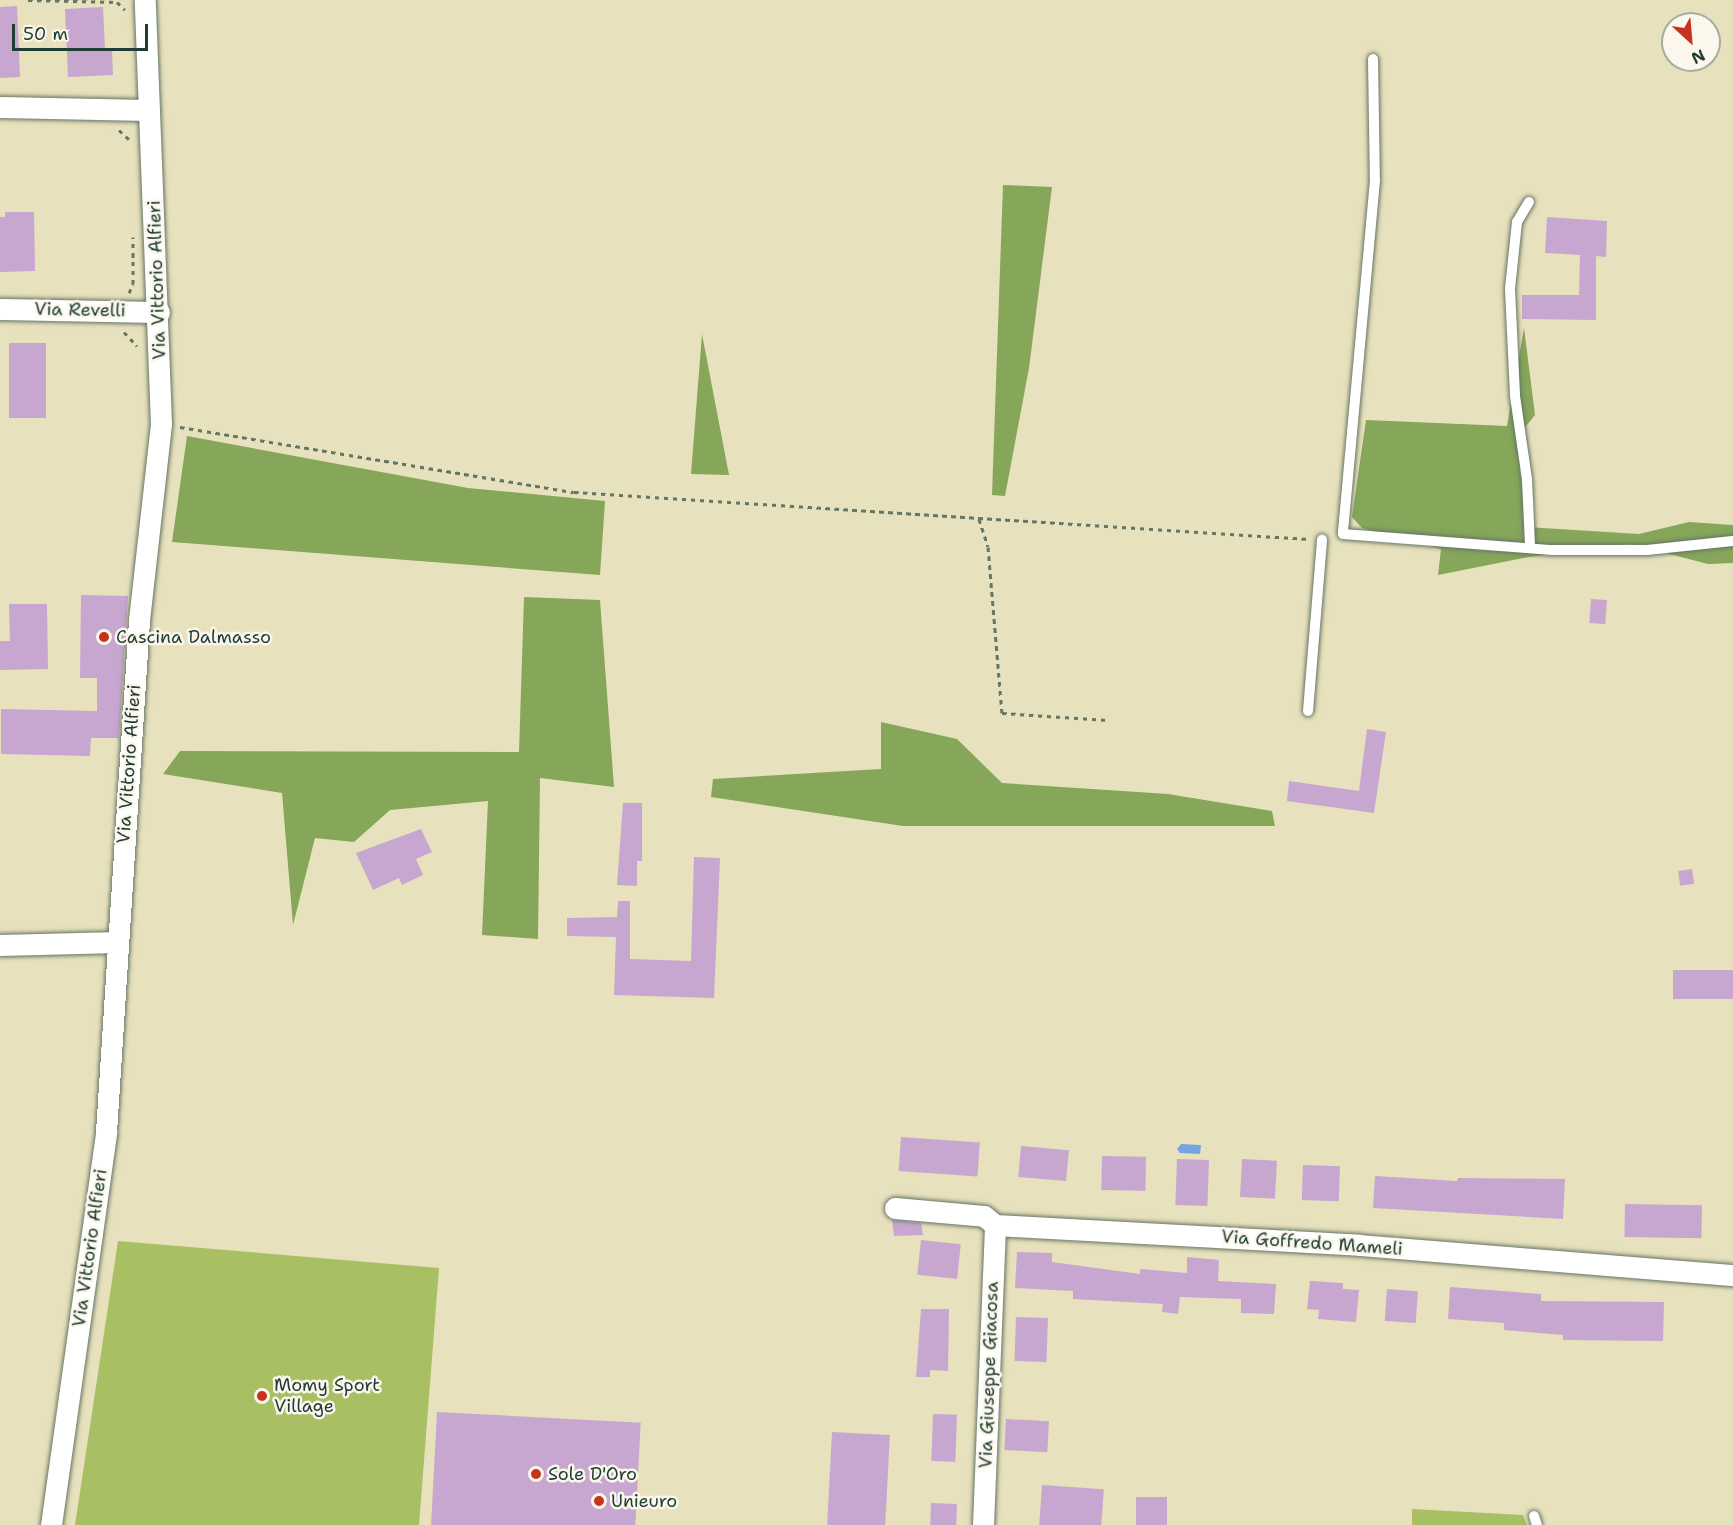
<!DOCTYPE html>
<style>
body{margin:0}
#map{position:relative;width:1733px;height:1525px;overflow:hidden;background:#e8e1bd;font-family:"Shantell Sans",sans-serif}
div>[style]{position:absolute}
.green>*{inset:0;background:#a8bf64}
.forest>*{inset:0;background:#86a65a}
.water>*{inset:0;background:#75a4de}
.building>*{inset:0;background:#c7a6d0;transform-origin:0 0}
.path>*{height:3px;margin-top:-1.5px;transform-origin:0;background:repeating-linear-gradient(90deg,#657664 0 4.5px,transparent 0 9px)}
.roads{filter:drop-shadow(0 0 2px #657664) drop-shadow(0 0 2px #657664)}
.lane>*{height:10px;margin:-5px;padding:0 5px;transform-origin:5px;border-radius:5px;background:#fff}
.street>*{height:21px;margin:-10.5px;padding:0 10.5px;transform-origin:10.5px;border-radius:10.5px;background:#fff}
.dots>*{width:16px;height:16px;translate:-50% -50%;box-sizing:border-box;border:3px solid #fbf7ec;border-radius:50%}
span{translate:-50% -50%;white-space:nowrap;text-align:center;line-height:1.15;-webkit-text-stroke:5px #fbf7ec;paint-order:stroke}
.street-label{font-size:18px;color:#1f3d34}
.poi-label{font-size:18px;color:#1f3d34}
.left{translate:0 -50%;text-align:left}
.north{position:absolute;left:1661px;top:12px;width:60px;height:60px;box-sizing:border-box;background:#fbf7ec;border:2px solid #a3ada2;border-radius:50%;rotate:154deg;font-size:16px;font-weight:700;line-height:24px;text-align:center;color:#1f3d34}
.north::after{content:'';display:block;margin:auto;width:21px;height:27px;background:#c8321e;clip-path:polygon(50% 0,100% 100%,50% 72%,0 100%)}
.scale{position:absolute;left:12px;top:24px;width:136px;height:27px;box-sizing:border-box;border:3px solid #1f3d34;border-top:0;padding-left:8px;font-size:18px;line-height:21px;white-space:nowrap;color:#1f3d34;-webkit-text-stroke:4px #fbf7ec;paint-order:stroke}
</style>
<div id="map">
<div class="green">
<i style="clip-path:polygon(118px 1241px,439px 1268px,419px 1525px,75px 1525px)"></i>
<i style="clip-path:polygon(1412px 1509px,1523px 1515px,1527px 1525px,1412px 1525px)"></i>
</div>
<div class="forest">
<i style="clip-path:polygon(1003px 185px,1052px 187px,1029px 368px,1005px 496px,992px 495px)"></i>
<i style="clip-path:polygon(1524px 328px,1535px 415px,1517px 437px,1526px 527px,1639px 534px,1689px 522px,1733px 525px,1733px 563px,1708px 564px,1630px 544px,1529px 557px,1438px 575px,1441px 549px,1362px 528px,1352px 517px,1366px 420px,1507px 426px)"></i>
<i style="clip-path:polygon(702px 334px,729px 475px,691px 474px)"></i>
<i style="clip-path:polygon(187px 436px,468px 488px,605px 501px,600px 575px,172px 542px)"></i>
<i style="clip-path:polygon(524px 597px,600px 600px,614px 787px,540px 778px,538px 939px,482px 935px,488px 801px,390px 810px,354px 842px,315px 838px,293px 925px,282px 793px,163px 774px,180px 751px,519px 752px)"></i>
<i style="clip-path:polygon(881px 722px,957px 739px,1002px 783px,1168px 794px,1272px 811px,1275px 826px,903px 826px,711px 797px,713px 779px,881px 769px)"></i>
</div>
<div class="water">
<i style="clip-path:polygon(1181px 1144px,1201px 1145px,1200px 1154px,1180px 1153px,1177px 1149px)"></i>
</div>
<div class="building">
<i style="clip-path:polygon(17px 6px,20px 77px,0 78px,0 7px)"></i>
<i style="clip-path:polygon(103px 7px,105px 49px,112px 49px,113px 75px,68px 77px,65px 9px)"></i>
<i style="clip-path:polygon(5px 212px,34px 212px,35px 271px,0 272px,0 217px,5px 217px)"></i>
<i style="clip-path:polygon(1547px 217px,1607px 221px,1606px 257px,1596px 256px,1596px 320px,1522px 319px,1522px 295px,1579px 295px,1580px 255px,1545px 253px)"></i>
<i style="left:9px;top:343px;width:37px;height:75px"></i>
<i style="clip-path:polygon(81px 595px,128px 596px,119px 738px,91px 738px,90px 756px,1px 754px,1px 709px,97px 711px,97px 678px,80px 678px)"></i>
<i style="left:1591px;top:599px;width:16px;height:24px;rotate:4deg"></i>
<i style="clip-path:polygon(9px 604px,47px 604px,48px 669px,0 670px,0 641px,10px 641px)"></i>
<i style="clip-path:polygon(1367px 729px,1386px 732px,1374px 813px,1287px 801px,1289px 781px,1359px 791px)"></i>
<i style="clip-path:polygon(623px 803px,642px 803px,642px 861px,637px 861px,637px 886px,617px 885px)"></i>
<i style="clip-path:polygon(421px 829px,432px 852px,416px 859px,423px 875px,402px 885px,399px 878px,373px 890px,356px 853px)"></i>
<i style="clip-path:polygon(694px 857px,720px 858px,714px 998px,614px 995px,616px 937px,567px 936px,567px 918px,617px 917px,618px 901px,630px 901px,630px 959px,691px 961px)"></i>
<i style="left:1692px;top:869px;width:15px;height:14px;rotate:82deg"></i>
<i style="left:1733px;top:970px;width:29px;height:60px;rotate:90deg"></i>
<i style="left:901px;top:1137px;width:79px;height:34px;rotate:4deg"></i>
<i style="left:1021px;top:1146px;width:48px;height:31px;rotate:5deg"></i>
<i style="left:1102px;top:1156px;width:44px;height:34px;rotate:1deg"></i>
<i style="left:1177px;top:1159px;width:32px;height:46px;rotate:2deg"></i>
<i style="left:1242px;top:1159px;width:35px;height:38px;rotate:3deg"></i>
<i style="left:1303px;top:1165px;width:37px;height:35px;rotate:2deg"></i>
<i style="clip-path:polygon(1375px 1176px,1457px 1181px,1458px 1178px,1565px 1179px,1563px 1219px,1373px 1208px)"></i>
<i style="left:1625px;top:1204px;width:77px;height:33px;rotate:1deg"></i>
<i style="clip-path:polygon(892px 1220px,921px 1223px,923px 1235px,894px 1236px)"></i>
<i style="left:921px;top:1240px;width:40px;height:35px;rotate:6deg"></i>
<i style="clip-path:polygon(1017px 1252px,1052px 1253px,1052px 1262px,1140px 1274px,1140px 1269px,1187px 1273px,1187px 1257px,1219px 1260px,1218px 1281px,1276px 1284px,1274px 1314px,1241px 1313px,1241px 1299px,1180px 1297px,1178px 1314px,1162px 1312px,1163px 1304px,1073px 1299px,1073px 1291px,1015px 1288px)"></i>
<i style="clip-path:polygon(1310px 1281px,1343px 1283px,1343px 1289px,1359px 1290px,1356px 1322px,1318px 1319px,1319px 1310px,1307px 1309px)"></i>
<i style="clip-path:polygon(1450px 1287px,1541px 1294px,1541px 1301px,1664px 1302px,1663px 1341px,1563px 1340px,1563px 1335px,1504px 1330px,1504px 1323px,1448px 1319px)"></i>
<i style="left:1387px;top:1289px;width:31px;height:32px;rotate:4deg"></i>
<i style="clip-path:polygon(921px 1309px,949px 1309px,948px 1371px,930px 1370px,930px 1377px,916px 1377px)"></i>
<i style="left:1016px;top:1317px;width:32px;height:44px;rotate:2deg"></i>
<i style="left:437px;top:1412px;width:204px;height:113px;rotate:3deg"></i>
<i style="left:933px;top:1414px;width:24px;height:47px;rotate:2deg"></i>
<i style="left:1006px;top:1419px;width:43px;height:31px;rotate:3deg"></i>
<i style="left:832px;top:1432px;width:58px;height:93px;rotate:3deg"></i>
<i style="left:1042px;top:1485px;width:62px;height:40px;rotate:4deg"></i>
<i style="left:1136px;top:1497px;width:31px;height:28px"></i>
<i style="left:931px;top:1503px;width:26px;height:22px;rotate:2deg"></i>
</div>
<div class="path">
<i style="left:28px;top:0;width:89px;rotate:1.3deg"></i>
<i style="left:117px;top:2px;width:11px;rotate:45deg"></i>
<i style="left:119px;top:130px;width:16px;rotate:43deg"></i>
<i style="left:129px;top:293px;width:10px;rotate:-66deg"></i>
<i style="left:133px;top:284px;width:47px;rotate:-90deg"></i>
<i style="left:124px;top:332px;width:19px;rotate:47deg"></i>
<i style="left:180px;top:427px;width:399px;rotate:9.4deg"></i>
<i style="left:574px;top:492px;width:737px;rotate:3.66deg"></i>
<i style="left:979px;top:519px;width:29px;rotate:72deg"></i>
<i style="left:988px;top:547px;width:167px;rotate:85.2deg"></i>
<i style="left:1002px;top:713px;width:106px;rotate:3.8deg"></i>
</div>
<div class="roads">
<div class="lane">
<i style="left:1373px;top:59px;width:121px;rotate:89.1deg"></i>
<i style="left:1375px;top:180px;width:355px;rotate:95.2deg"></i>
<i style="left:1343px;top:534px;width:210px;rotate:4.4deg"></i>
<i style="left:1552px;top:550px;width:95px"></i>
<i style="left:1647px;top:550px;width:86px;rotate:-6deg"></i>
<i style="left:1529px;top:202px;width:23px;rotate:121deg"></i>
<i style="left:1517px;top:222px;width:67px;rotate:96deg"></i>
<i style="left:1510px;top:289px;width:107px;rotate:87.3deg"></i>
<i style="left:1515px;top:396px;width:84px;rotate:81.8deg"></i>
<i style="left:1527px;top:479px;width:67px;rotate:87.4deg"></i>
<i style="left:1308px;top:711px;width:172px;rotate:-85.3deg"></i>
<i style="left:1534px;top:1516px;width:9px;rotate:72deg"></i>
</div>
<div class="street">
<i style="left:0;top:107px;width:149px;rotate:1.2deg"></i>
<i style="left:0;top:309px;width:159px;rotate:1.1deg"></i>
<i style="left:0;top:945px;width:118px;rotate:-1.5deg"></i>
<i style="left:895px;top:1208px;width:89px;rotate:5.1deg"></i>
<i style="left:984px;top:1216px;width:14px;rotate:39deg"></i>
<i style="left:995px;top:1225px;width:365px;rotate:3.1deg"></i>
<i style="left:1359px;top:1245px;width:375px;rotate:4.6deg"></i>
<i style="left:51px;top:1525px;width:397px;rotate:-82deg"></i>
<i style="left:106px;top:1132px;width:513px;rotate:-86.31deg"></i>
<i style="left:139px;top:620px;width:197px;rotate:-83.6deg"></i>
<i style="left:161px;top:424px;width:424px;rotate:-92.2deg"></i>
<i style="left:983px;top:1525px;width:300px;rotate:-87.7deg"></i>
</div>
</div>
<div class="dots">
<i style="left:104px;top:637px;background:#c8321e"></i>
<i style="left:262px;top:1396px;background:#c8321e"></i>
<i style="left:536px;top:1474px;background:#c8321e"></i>
<i style="left:599px;top:1501px;background:#c8321e"></i>
</div>
<div class="street-label">
<span style="left:157px;top:280px;rotate:-92deg">Via Vittorio Alfieri</span>
<span style="left:80px;top:310px;rotate:1deg">Via Revelli</span>
<span style="left:129px;top:764px;rotate:-86deg">Via Vittorio Alfieri</span>
<span style="left:1312px;top:1243px;rotate:4deg">Via Goffredo Mameli</span>
<span style="left:90px;top:1248px;rotate:-82deg">Via Vittorio Alfieri</span>
<span style="left:989px;top:1375px;rotate:-88deg">Via Giuseppe Giacosa</span>
</div>
<div class="poi-label">
<span class="left" style="left:116px;top:637px">Cascina Dalmasso</span>
<span class="left" style="left:274px;top:1396px">Momy Sport<br>Village</span>
<span class="left" style="left:548px;top:1474px">Sole D'Oro</span>
<span class="left" style="left:611px;top:1501px">Unieuro</span>
</div>
<div class="north">N</div>
<div class="scale">50 m</div>
</div>
